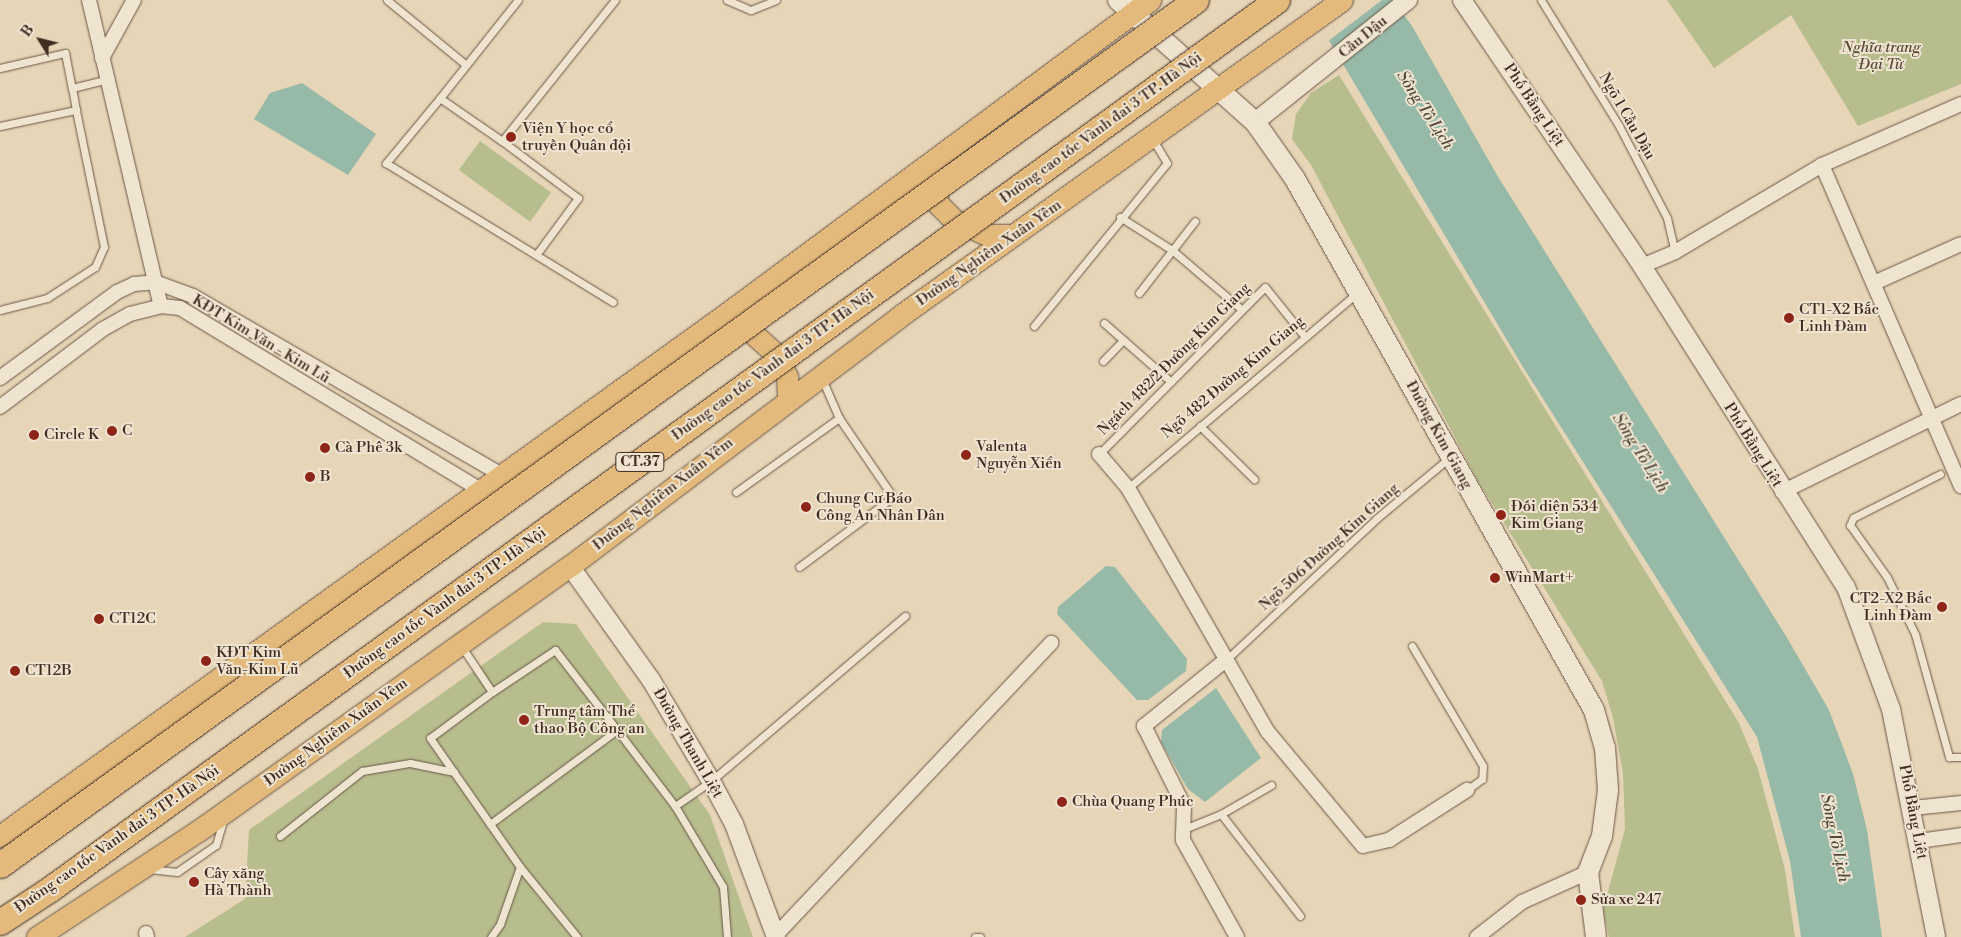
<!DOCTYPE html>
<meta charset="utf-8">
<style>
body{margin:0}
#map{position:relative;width:1961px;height:937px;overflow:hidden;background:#e6d5b6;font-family:"Libre Bodoni",serif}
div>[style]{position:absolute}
.green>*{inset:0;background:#b7bd8d;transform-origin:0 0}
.water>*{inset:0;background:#97b9a8}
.pier>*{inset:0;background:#e6d5b6}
.roads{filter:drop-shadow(0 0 1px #6a5647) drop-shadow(0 0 1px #6a5647)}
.service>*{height:7px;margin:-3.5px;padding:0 3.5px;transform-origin:3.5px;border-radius:3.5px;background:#efe4d0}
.minor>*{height:14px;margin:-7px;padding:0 7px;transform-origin:7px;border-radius:7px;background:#efe4d0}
.tertiary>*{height:18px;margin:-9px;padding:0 9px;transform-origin:9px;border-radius:9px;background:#efe4d0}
.secondary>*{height:20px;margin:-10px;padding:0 10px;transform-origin:10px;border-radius:10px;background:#efe4d0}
.primary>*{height:21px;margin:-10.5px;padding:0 10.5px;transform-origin:10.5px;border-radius:10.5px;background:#e3ba7b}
.bridges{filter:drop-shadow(0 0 1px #412c22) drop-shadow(0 0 1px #412c22)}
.motorway-bridge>*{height:25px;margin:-12.5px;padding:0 12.5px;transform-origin:12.5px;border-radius:12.5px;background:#e3ba7b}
.dots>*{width:14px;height:14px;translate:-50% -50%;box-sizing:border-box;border:2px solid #efe4d0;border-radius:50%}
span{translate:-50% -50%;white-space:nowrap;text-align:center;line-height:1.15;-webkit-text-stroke:4px #efe4d0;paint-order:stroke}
.shield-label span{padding:1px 4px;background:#efe4d0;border:1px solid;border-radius:4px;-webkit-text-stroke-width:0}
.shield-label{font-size:14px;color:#412c22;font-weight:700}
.street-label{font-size:15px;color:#412c22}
.park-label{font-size:15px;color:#594937;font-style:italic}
.poi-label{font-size:15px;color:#412c22}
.left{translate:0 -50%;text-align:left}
.right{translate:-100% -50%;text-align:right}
.water-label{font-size:16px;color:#52483d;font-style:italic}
.north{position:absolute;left:15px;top:15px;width:50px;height:50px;-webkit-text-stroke:4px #efe4d0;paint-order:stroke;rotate:306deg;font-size:14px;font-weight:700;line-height:20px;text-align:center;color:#412c22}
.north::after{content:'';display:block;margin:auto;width:18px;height:22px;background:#412c22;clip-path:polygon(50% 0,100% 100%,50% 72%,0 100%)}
</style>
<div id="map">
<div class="green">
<i style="clip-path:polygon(1667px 0,1961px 0,1961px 84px,1858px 126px,1791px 15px,1714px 68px)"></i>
<i style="clip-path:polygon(1339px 75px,1739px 723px,1758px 769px,1785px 870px,1795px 937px,1609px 937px,1603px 910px,1625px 829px,1623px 773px,1613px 718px,1602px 681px,1478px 481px,1311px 165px,1292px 139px,1296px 114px,1311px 93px)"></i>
<i style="left:480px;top:141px;width:88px;height:36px;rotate:36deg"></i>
<i style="clip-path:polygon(543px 622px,576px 624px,710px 815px,753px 937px,185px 937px,245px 899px,249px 830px)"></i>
</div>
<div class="water">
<i style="clip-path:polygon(1294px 0,1393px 0,1412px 26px,1497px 175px,1786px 636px,1829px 710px,1853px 774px,1867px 830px,1882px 937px,1801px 937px,1790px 861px,1757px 737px,1523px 367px,1328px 39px)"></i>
<i style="clip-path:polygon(302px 83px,376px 134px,348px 175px,254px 119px,270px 93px)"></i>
<i style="clip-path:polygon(1106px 566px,1115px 567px,1187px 659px,1186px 671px,1148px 700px,1137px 700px,1057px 614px,1058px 607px)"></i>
<i style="clip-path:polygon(1216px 688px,1261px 758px,1205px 802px,1188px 789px,1161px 742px,1162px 730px)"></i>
</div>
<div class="pier">
<i style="clip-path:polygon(1291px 0,1382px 0,1327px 42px)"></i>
</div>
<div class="roads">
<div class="service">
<i style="left:387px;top:0;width:102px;rotate:39.4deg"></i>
<i style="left:727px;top:0;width:26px;rotate:23deg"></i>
<i style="left:751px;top:10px;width:27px;rotate:-22deg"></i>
<i style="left:1541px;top:0;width:148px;rotate:58.2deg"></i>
<i style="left:1619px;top:126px;width:104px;rotate:62.4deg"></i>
<i style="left:1667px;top:218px;width:35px;rotate:77deg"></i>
<i style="left:0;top:68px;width:67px;rotate:-13deg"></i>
<i style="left:65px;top:53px;width:36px;rotate:79deg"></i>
<i style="left:72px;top:88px;width:36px;rotate:-14deg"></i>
<i style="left:440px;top:98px;width:125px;rotate:-51.5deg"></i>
<i style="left:0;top:126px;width:78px;rotate:-11.9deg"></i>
<i style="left:76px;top:110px;width:22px;rotate:-100deg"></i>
<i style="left:502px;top:141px;width:75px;rotate:-145.3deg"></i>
<i style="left:440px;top:98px;width:85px;rotate:129.7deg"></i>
<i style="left:386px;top:163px;width:266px;rotate:31.5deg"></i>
<i style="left:1120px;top:217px;width:62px;rotate:32.4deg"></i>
<i style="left:1172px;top:250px;width:91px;rotate:40.5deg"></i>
<i style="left:536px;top:255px;width:71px;rotate:-53.6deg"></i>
<i style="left:578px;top:198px;width:95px;rotate:-143.1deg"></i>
<i style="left:502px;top:141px;width:181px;rotate:-51.3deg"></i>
<i style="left:1139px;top:293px;width:91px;rotate:-52.1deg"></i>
<i style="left:0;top:310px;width:49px;rotate:-14.3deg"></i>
<i style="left:47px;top:298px;width:57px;rotate:-32.9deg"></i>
<i style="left:95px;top:267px;width:22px;rotate:-66deg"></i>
<i style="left:104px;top:247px;width:140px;rotate:-101.6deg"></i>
<i style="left:1104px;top:323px;width:88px;rotate:41.3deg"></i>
<i style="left:1034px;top:326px;width:210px;rotate:-50.8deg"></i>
<i style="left:1167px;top:163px;width:29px;rotate:-121deg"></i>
<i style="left:1103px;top:361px;width:29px;rotate:-46deg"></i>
<i style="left:822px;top:379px;width:43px;rotate:66.4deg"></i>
<i style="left:1200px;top:426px;width:76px;rotate:44.5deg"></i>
<i style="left:1099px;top:454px;width:235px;rotate:-45.2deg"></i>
<i style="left:1265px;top:287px;width:64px;rotate:51.3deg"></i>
<i style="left:1940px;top:474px;width:97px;rotate:153.2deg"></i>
<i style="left:1853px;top:518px;width:8px;rotate:113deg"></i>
<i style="left:1850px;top:525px;width:64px;rotate:54.6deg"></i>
<i style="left:1887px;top:577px;width:64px;rotate:63.8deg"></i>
<i style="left:1915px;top:634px;width:128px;rotate:74.5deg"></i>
<i style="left:1949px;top:757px;width:12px"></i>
<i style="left:1128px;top:488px;width:301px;rotate:-40.4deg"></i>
<i style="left:736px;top:492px;width:127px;rotate:-35.7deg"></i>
<i style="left:839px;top:418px;width:96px;rotate:55.6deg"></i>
<i style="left:893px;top:497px;width:117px;rotate:143.3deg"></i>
<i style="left:1412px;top:646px;width:139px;rotate:59.4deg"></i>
<i style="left:1483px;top:766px;width:13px;rotate:94deg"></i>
<i style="left:1482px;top:779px;width:19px;rotate:144deg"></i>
<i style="left:462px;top:647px;width:54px;rotate:56.3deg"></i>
<i style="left:492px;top:692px;width:77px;rotate:143.4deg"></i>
<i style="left:430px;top:738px;width:157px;rotate:55.1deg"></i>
<i style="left:520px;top:867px;width:90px;rotate:50.8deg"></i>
<i style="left:1227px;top:659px;width:206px;rotate:-43.2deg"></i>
<i style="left:1377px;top:518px;width:94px;rotate:-39.8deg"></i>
<i style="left:492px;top:692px;width:76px;rotate:-33.7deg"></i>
<i style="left:555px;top:650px;width:101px;rotate:52.2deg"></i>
<i style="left:675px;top:806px;width:94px;rotate:59.3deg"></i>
<i style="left:723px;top:887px;width:50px;rotate:85.4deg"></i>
<i style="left:1221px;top:814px;width:58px;rotate:-30.1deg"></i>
<i style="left:490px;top:824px;width:158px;rotate:-36.5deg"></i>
<i style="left:617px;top:730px;width:96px;rotate:52.7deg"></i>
<i style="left:675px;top:806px;width:44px;rotate:-34.8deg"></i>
<i style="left:711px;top:781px;width:255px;rotate:-40.4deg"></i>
<i style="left:1184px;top:829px;width:40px;rotate:-22deg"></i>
<i style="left:1221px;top:814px;width:129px;rotate:52.2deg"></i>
<i style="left:280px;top:836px;width:105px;rotate:-38.4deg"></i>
<i style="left:362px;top:771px;width:49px;rotate:-9.5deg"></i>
<i style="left:410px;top:763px;width:45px;rotate:11.6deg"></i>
<i style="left:149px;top:869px;width:28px;rotate:6deg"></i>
<i style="left:177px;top:872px;width:47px;rotate:-34.7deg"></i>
<i style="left:216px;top:845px;width:26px;rotate:-74deg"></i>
<i style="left:491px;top:937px;width:16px;rotate:-55deg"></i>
<i style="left:500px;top:924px;width:60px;rotate:-70.7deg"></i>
<i style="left:975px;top:937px;width:5px"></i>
</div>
<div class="minor">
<i style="left:89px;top:0;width:314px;rotate:76.8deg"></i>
<i style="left:102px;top:58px;width:66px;rotate:-61.1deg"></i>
<i style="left:1822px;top:165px;width:350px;rotate:66.6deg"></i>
<i style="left:1642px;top:266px;width:36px;rotate:-23deg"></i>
<i style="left:1675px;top:252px;width:171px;rotate:-30.6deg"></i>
<i style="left:1822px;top:165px;width:152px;rotate:-23.7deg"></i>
<i style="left:1874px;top:283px;width:95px;rotate:-24.1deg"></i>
<i style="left:0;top:378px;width:145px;rotate:-36.3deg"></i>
<i style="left:117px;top:292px;width:19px;rotate:-25deg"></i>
<i style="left:134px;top:284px;width:21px;rotate:-5deg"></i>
<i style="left:155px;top:282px;width:40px;rotate:20.2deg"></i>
<i style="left:193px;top:296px;width:357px;rotate:30.1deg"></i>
<i style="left:0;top:407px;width:129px;rotate:-37.1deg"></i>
<i style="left:103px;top:329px;width:31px;rotate:-29deg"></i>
<i style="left:130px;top:314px;width:32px;rotate:-14deg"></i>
<i style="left:161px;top:306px;width:19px;rotate:6deg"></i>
<i style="left:180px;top:308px;width:352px;rotate:31.2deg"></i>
<i style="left:1099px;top:454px;width:45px;rotate:49.5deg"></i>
<i style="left:1128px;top:488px;width:281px;rotate:60.2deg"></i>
<i style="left:1268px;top:732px;width:148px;rotate:50.2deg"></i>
<i style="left:1363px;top:846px;width:27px;rotate:-13deg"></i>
<i style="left:1389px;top:840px;width:93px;rotate:-32.7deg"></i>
<i style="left:1782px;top:492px;width:199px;rotate:-26.2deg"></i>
<i style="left:1227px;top:659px;width:107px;rotate:141.1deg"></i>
<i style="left:1144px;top:726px;width:89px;rotate:63.4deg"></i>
<i style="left:1184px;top:806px;width:34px;rotate:92deg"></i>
<i style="left:1183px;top:840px;width:111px;rotate:60.9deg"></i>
<i style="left:1913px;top:808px;width:48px;rotate:-5.9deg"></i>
<i style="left:1919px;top:841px;width:42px;rotate:-8.1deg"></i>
<i style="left:146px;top:933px;width:4px;rotate:76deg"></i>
<i style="left:775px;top:936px;width:403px;rotate:-46.7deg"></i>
<i style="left:1477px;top:937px;width:57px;rotate:-37.9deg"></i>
<i style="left:1522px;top:902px;width:72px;rotate:-24.4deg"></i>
</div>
<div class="tertiary">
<i style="left:1462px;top:0;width:321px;rotate:55.9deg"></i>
<i style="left:1642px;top:266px;width:380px;rotate:57.6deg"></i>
<i style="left:1846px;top:587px;width:130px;rotate:69.8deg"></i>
<i style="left:1891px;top:709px;width:232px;rotate:78.8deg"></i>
<i style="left:1255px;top:122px;width:196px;rotate:-38.6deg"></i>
<i style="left:570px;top:566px;width:140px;rotate:54.6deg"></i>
<i style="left:651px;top:680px;width:117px;rotate:59.3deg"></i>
<i style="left:711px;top:781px;width:49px;rotate:61.9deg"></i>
<i style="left:734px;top:824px;width:121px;rotate:69.6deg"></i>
</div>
<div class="secondary">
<i style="left:1118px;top:0;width:183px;rotate:41.7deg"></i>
<i style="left:1255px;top:122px;width:70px;rotate:54.9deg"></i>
<i style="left:1295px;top:179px;width:609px;rotate:60.62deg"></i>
<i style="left:1594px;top:710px;width:40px;rotate:74deg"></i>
<i style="left:1605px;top:748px;width:42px;rotate:85.9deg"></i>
<i style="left:1608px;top:790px;width:46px;rotate:97.4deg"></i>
<i style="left:1602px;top:836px;width:39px;rotate:111deg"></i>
<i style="left:1588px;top:872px;width:65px;rotate:83deg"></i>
</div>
<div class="primary">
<i style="left:931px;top:173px;width:32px;rotate:77deg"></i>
<i style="left:938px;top:204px;width:23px;rotate:45deg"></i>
<i style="left:954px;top:220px;width:37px;rotate:24deg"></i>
<i style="left:988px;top:235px;width:25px"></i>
<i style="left:730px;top:320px;width:20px;rotate:27deg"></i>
<i style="left:748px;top:329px;width:36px;rotate:42deg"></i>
<i style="left:775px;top:353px;width:27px;rotate:63deg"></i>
<i style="left:787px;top:377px;width:22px;rotate:87deg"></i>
<i style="left:0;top:836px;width:889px;rotate:-35.71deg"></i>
<i style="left:722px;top:317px;width:533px;rotate:-36.53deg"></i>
<i style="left:37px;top:937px;width:193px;rotate:-33.4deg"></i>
<i style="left:198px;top:831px;width:457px;rotate:-35.5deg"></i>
<i style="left:570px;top:566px;width:414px;rotate:-37.1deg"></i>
<i style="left:900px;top:316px;width:543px;rotate:-35.56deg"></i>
</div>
</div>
<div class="bridges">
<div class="motorway-bridge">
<i style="left:0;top:865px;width:1476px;rotate:-35.88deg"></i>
<i style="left:0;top:922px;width:60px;rotate:-33.4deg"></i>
<i style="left:50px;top:889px;width:1515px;rotate:-35.92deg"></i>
</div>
</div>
<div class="dots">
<i style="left:511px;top:137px;background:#8f2418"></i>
<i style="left:1789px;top:318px;background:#8f2418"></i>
<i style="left:112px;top:431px;background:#8f2418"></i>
<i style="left:34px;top:435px;background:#8f2418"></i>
<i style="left:325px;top:448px;background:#8f2418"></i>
<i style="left:966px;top:455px;background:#8f2418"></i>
<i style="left:310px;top:477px;background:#8f2418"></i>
<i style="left:806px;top:507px;background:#8f2418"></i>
<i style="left:1501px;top:515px;background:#8f2418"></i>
<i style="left:1495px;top:578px;background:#8f2418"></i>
<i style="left:1942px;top:607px;background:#8f2418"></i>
<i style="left:99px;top:619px;background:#8f2418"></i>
<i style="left:206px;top:661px;background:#8f2418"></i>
<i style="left:15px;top:671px;background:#8f2418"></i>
<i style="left:524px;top:720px;background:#8f2418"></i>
<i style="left:1062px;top:802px;background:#8f2418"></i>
<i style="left:194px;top:882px;background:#8f2418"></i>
<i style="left:1581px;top:900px;background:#8f2418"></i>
</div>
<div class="shield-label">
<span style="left:640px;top:462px">CT.37</span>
</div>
<div class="street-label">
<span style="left:1363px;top:37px;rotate:-39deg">Cầu Dậu</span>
<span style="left:1534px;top:105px;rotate:56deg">Phố Bằng Liệt</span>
<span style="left:1627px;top:116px;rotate:60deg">Ngõ 1 Cầu Dậu</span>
<span style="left:1101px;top:128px;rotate:-36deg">Đường cao tốc Vành đai 3 TP. Hà Nội</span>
<span style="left:989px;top:253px;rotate:-35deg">Đường Nghiêm Xuân Yêm</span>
<span style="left:261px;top:339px;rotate:31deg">KĐT Kim Văn - Kim Lũ</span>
<span style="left:1174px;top:359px;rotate:-45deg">Ngách 482/2 Đường Kim Giang</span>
<span style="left:773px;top:365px;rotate:-36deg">Đường cao tốc Vành đai 3 TP. Hà Nội</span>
<span style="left:1233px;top:377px;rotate:-40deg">Ngõ 482 Đường Kim Giang</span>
<span style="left:1439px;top:435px;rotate:61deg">Đường Kim Giang</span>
<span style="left:1753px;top:445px;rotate:58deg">Phố Bằng Liệt</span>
<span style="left:663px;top:494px;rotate:-38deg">Đường Nghiêm Xuân Yêm</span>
<span style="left:1329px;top:547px;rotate:-42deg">Ngõ 506 Đường Kim Giang</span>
<span style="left:445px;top:603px;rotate:-36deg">Đường cao tốc Vành đai 3 TP. Hà Nội</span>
<span style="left:336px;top:732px;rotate:-36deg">Đường Nghiêm Xuân Yêm</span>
<span style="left:688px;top:743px;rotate:60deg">Đường Thanh Liệt</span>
<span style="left:1913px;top:812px;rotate:79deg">Phố Bằng Liệt</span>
<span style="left:117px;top:839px;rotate:-35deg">Đường cao tốc Vành đai 3 TP. Hà Nội</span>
</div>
<div class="park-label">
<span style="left:1881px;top:56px">Nghĩa trang<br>Đại Từ</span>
</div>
<div class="poi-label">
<span class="left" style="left:522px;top:137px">Viện Y học cổ<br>truyền Quân đội</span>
<span class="left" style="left:1799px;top:318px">CT1-X2 Bắc<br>Linh Đàm</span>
<span class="left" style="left:122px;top:431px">C</span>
<span class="left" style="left:44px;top:435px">Circle K</span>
<span class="left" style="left:976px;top:455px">Valenta<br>Nguyễn Xiển</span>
<span class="left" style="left:335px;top:448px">Cà Phê 3k</span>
<span class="left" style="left:320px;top:477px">B</span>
<span class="left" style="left:816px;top:507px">Chung Cư Báo<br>Công An Nhân Dân</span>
<span class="left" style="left:1511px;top:515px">Đối diện 534<br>Kim Giang</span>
<span class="left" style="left:1505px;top:578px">WinMart+</span>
<span class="right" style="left:1932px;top:607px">CT2-X2 Bắc<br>Linh Đàm</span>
<span class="left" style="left:109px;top:619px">CT12C</span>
<span class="left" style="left:216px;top:661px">KĐT Kim<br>Văn-Kim Lũ</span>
<span class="left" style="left:25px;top:671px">CT12B</span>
<span class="left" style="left:534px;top:720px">Trung tâm Thể<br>thao Bộ Công an</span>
<span class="left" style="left:1072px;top:802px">Chùa Quang Phúc</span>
<span class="left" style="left:204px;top:882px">Cây xăng<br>Hà Thành</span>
<span class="left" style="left:1591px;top:900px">Sửa xe 247</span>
</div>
<div class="water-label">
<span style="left:1425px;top:110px;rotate:57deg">Sông Tô Lịch</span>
<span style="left:1640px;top:453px;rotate:58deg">Sông Tô Lịch</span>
<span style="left:1835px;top:838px;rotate:78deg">Sông Tô Lịch</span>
</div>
<div class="north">B</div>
</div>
